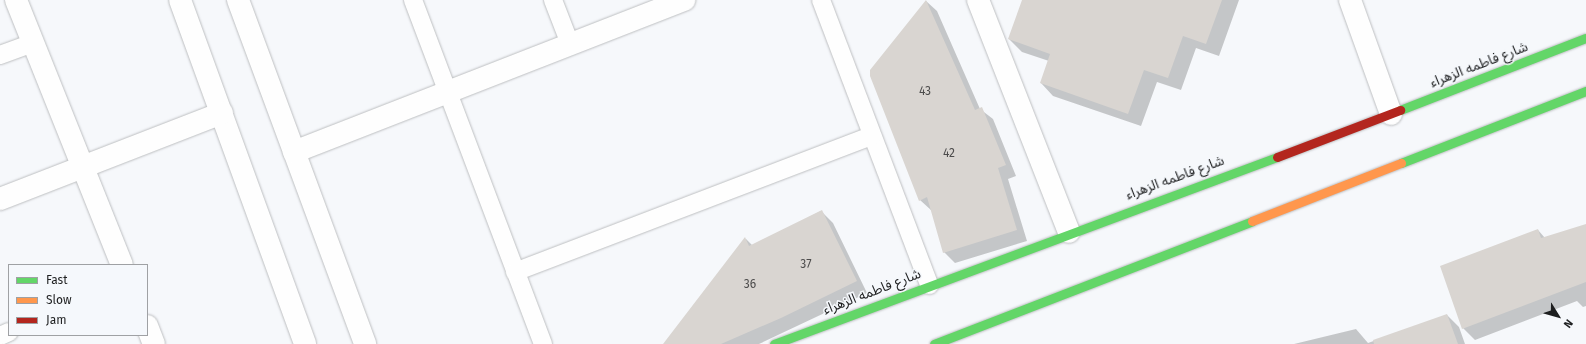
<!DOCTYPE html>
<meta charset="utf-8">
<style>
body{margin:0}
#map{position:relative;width:1586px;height:344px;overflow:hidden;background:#f6f8fb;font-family:"Fira Sans","Noto Sans Arabic",sans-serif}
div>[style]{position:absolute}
.shadow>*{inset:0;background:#0003}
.building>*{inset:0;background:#d9d5d1}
.roads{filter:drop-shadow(0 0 1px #bdbfc1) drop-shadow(0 0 1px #bdbfc1)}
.lane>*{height:18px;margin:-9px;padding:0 9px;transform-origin:9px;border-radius:9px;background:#fefefe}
.street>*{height:22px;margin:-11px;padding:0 11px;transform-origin:11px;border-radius:11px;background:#fefefe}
.fast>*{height:9px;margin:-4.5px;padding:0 4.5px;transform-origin:4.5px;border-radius:4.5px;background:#63d668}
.slow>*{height:9px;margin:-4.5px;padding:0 4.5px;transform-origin:4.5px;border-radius:4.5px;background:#ff974d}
.jam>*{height:9px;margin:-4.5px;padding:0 4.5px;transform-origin:4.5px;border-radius:4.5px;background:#b3261e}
span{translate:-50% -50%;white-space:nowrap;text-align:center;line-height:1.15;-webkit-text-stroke:3px #f5f8fc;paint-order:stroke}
.number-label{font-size:12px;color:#4d4c4c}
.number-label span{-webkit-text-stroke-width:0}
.street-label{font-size:14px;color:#1e1f20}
.legend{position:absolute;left:8px;top:264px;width:140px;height:72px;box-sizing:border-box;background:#f5f8fc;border:1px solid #9fa1a4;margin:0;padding:5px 7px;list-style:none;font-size:12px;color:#1e1f20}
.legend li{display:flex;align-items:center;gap:8px;height:20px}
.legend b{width:20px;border:1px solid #9fa1a4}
.north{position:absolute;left:1538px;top:296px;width:40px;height:40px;-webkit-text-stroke:3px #f5f8fc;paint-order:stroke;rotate:127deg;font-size:11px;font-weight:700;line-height:16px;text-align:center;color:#1e1f20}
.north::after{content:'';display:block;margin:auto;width:14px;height:18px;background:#1e1f20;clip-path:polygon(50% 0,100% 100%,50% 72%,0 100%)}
</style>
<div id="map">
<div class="shadow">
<i style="clip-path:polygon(1023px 0,1239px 0,1219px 56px,1196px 48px,1181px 90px,1157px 82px,1141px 126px,1053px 96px,1041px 83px,1049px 61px,1022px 52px,1009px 39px)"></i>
<i style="clip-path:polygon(926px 1px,937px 11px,980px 109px,993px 119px,1016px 176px,1008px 179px,1027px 241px,955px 263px,944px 252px,932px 211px,920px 200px)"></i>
<i style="clip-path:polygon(821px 211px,833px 223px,867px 293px,759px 344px,665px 344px,746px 239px,753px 246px)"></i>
<i style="clip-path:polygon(1586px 225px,1586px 306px,1583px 307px,1577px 301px,1475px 340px,1463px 328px,1538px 230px,1545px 238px)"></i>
<i style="clip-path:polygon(1447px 315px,1459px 327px,1465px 344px,1294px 344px,1356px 329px,1368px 343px)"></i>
</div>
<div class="building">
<i style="clip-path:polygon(926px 0,975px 110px,982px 107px,1006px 165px,998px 168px,1017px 230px,943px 253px,927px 197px,919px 201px,870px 76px,870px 70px)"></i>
<i style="clip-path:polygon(1022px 0,1222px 0,1206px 44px,1183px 36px,1168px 78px,1144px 70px,1128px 114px,1040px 83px,1050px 54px,1008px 39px)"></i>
<i style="clip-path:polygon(822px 210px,857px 281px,781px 318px,721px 344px,663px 344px,745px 237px,749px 246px)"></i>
<i style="clip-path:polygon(1586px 224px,1586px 282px,1462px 329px,1440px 266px,1538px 229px,1541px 238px)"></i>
<i style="clip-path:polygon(1447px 314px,1458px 344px,1374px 344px,1373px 340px)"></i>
</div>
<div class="roads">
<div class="lane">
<i style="left:413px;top:0;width:368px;rotate:69.3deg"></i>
<i style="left:553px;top:0;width:47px;rotate:68.9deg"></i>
<i style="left:821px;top:0;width:305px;rotate:69.2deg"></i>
<i style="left:0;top:55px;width:35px;rotate:-20deg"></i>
<i style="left:515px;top:272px;width:382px;rotate:-20.9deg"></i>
<i style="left:0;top:336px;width:10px;rotate:-24deg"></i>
</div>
<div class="street">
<i style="left:16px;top:0;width:285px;rotate:68.2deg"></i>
<i style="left:180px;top:0;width:366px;rotate:70deg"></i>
<i style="left:238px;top:0;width:367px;rotate:69.7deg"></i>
<i style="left:978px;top:0;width:249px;rotate:68.6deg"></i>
<i style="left:1350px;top:0;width:121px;rotate:70.2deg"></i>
<i style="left:294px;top:152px;width:419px;rotate:-21.3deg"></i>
<i style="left:0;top:199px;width:238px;rotate:-21.2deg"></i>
<i style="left:147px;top:326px;width:19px;rotate:69deg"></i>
</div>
<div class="fast">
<i style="left:1400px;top:110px;width:199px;rotate:-21.2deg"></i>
<i style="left:1401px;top:163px;width:199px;rotate:-21.3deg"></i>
<i style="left:774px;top:344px;width:537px;rotate:-20.39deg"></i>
<i style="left:934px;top:344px;width:341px;rotate:-21.1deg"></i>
</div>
<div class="slow">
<i style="left:1252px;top:221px;width:160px;rotate:-21.3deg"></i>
</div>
<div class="jam">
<i style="left:1277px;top:157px;width:132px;rotate:-20.9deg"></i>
</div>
</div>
<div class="number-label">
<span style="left:925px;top:92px">43</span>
<span style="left:949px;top:154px">42</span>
<span style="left:806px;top:265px">37</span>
<span style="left:750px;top:285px">36</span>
</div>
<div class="street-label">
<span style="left:1479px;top:65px;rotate:-21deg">شارع فاطمه الزهراء</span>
<span style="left:1175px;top:178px;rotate:-20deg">شارع فاطمه الزهراء</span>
<span style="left:872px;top:292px;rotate:-21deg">شارع فاطمه الزهراء</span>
</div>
<ul class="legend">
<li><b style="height:5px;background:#63d668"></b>Fast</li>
<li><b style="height:5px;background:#ff974d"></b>Slow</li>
<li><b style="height:5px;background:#b3261e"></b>Jam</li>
</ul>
<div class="north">N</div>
</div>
